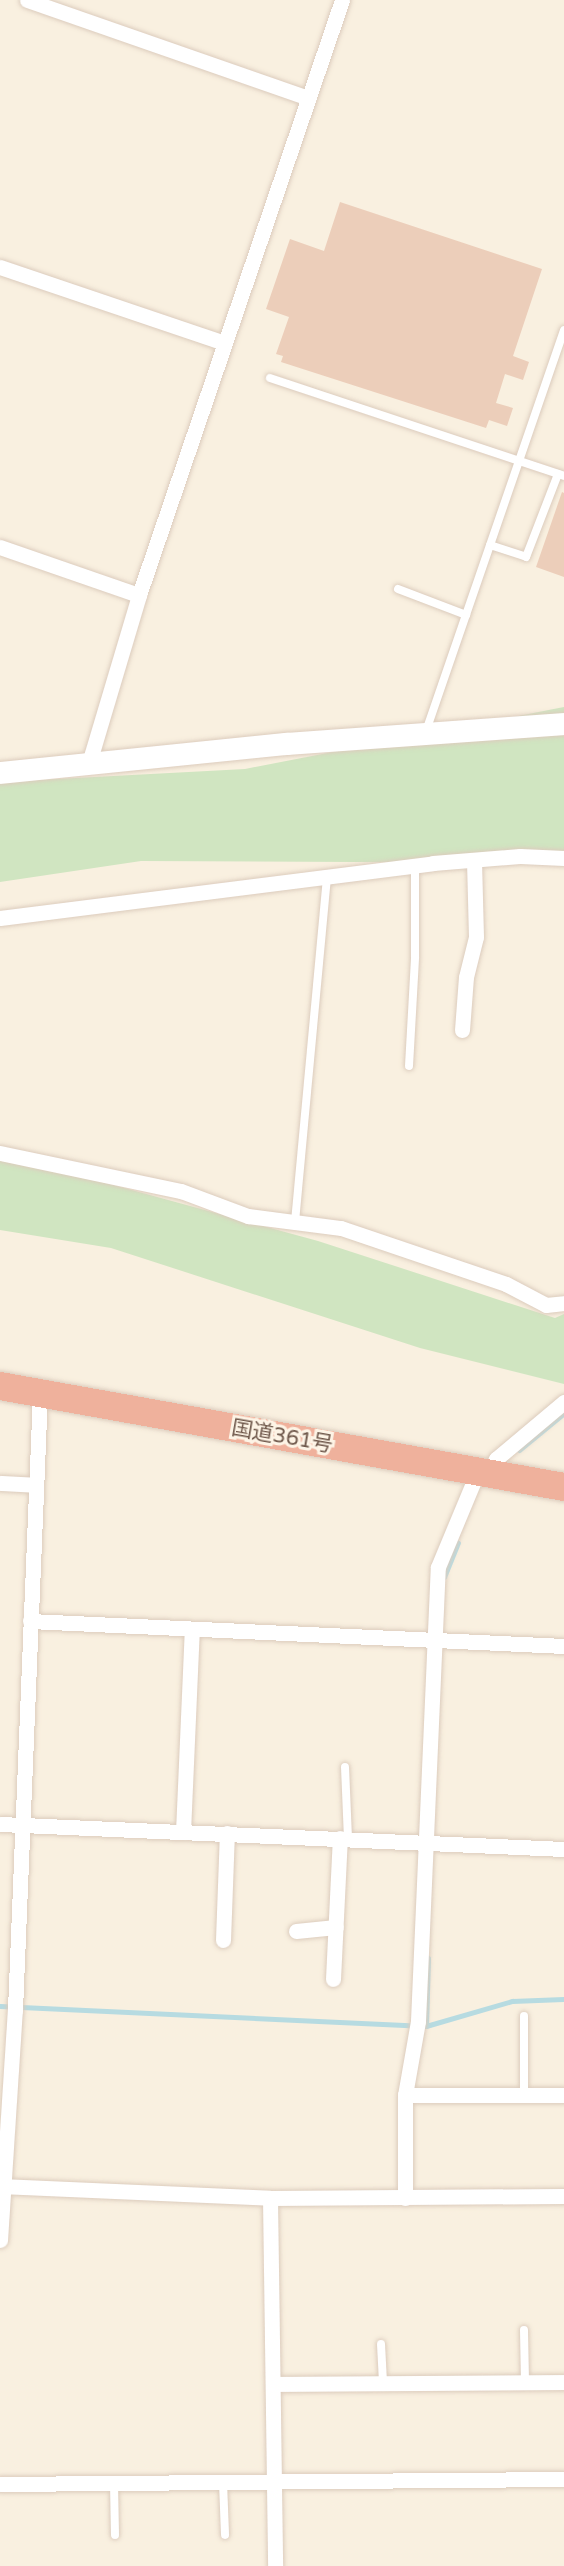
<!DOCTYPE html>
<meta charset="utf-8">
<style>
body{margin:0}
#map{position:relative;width:564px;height:2566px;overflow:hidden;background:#f9f0e0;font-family:"Varela Round","Noto Sans JP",sans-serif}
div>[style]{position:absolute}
.green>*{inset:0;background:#d0e5c1}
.stream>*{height:5px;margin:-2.5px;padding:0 2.5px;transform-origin:2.5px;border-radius:2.5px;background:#b7dbe1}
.building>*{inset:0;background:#ecceba}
.roads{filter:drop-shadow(0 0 2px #dcccbd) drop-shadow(0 0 2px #dcccbd)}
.lane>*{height:8px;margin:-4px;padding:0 4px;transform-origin:4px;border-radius:4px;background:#fff}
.street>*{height:15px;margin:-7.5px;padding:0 7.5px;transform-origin:7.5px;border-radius:7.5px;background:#fff}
.secondary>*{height:22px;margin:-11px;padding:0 11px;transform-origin:11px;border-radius:11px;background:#fff}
.highway>*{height:28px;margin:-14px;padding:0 14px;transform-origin:14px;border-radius:14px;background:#efb19c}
span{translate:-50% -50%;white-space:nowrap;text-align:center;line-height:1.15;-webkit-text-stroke:6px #fdf4e6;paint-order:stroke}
.street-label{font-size:21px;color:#6e574a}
</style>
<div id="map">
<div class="green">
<i style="clip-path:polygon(564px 707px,564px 863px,141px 861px,0 882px,0 782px,245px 769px)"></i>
<i style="clip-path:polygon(0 1154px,318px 1241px,555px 1318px,564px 1314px,564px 1384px,420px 1348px,111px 1248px,0 1230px)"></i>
</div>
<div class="stream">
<i style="left:519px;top:1450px;width:58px;rotate:-39.4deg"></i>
<i style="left:444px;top:1577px;width:37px;rotate:-68deg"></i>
<i style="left:0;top:2006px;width:426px;rotate:2.7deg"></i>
<i style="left:426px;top:2026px;width:90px;rotate:-16.2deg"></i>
<i style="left:512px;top:2001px;width:52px;rotate:-2.2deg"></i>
<i style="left:426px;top:2026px;width:68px;rotate:-88.3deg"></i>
</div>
<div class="building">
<i style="clip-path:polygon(340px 202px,542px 269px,513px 356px,529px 362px,523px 380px,505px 374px,496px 403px,513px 408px,507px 426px,489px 420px,486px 428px,281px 362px,283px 356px,276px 354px,289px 317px,266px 309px,290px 239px,324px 251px)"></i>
<i style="clip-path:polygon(562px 492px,564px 493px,564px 577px,536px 567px)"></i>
</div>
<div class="roads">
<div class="lane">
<i style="left:270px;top:378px;width:310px;rotate:18.4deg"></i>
<i style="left:490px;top:545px;width:38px;rotate:18deg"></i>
<i style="left:526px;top:557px;width:89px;rotate:-68.9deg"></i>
<i style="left:398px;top:589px;width:73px;rotate:20.9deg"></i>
<i style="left:426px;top:731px;width:424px;rotate:-71deg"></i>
<i style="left:409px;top:1066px;width:109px;rotate:-86.8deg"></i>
<i style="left:415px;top:957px;width:92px;rotate:-90deg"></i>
<i style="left:295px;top:1222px;width:347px;rotate:-84.7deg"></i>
<i style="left:345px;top:1767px;width:71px;rotate:87.6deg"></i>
<i style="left:524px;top:2016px;width:79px;rotate:90deg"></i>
<i style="left:524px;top:2330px;width:53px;rotate:88.9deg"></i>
<i style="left:381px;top:2344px;width:39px;rotate:87deg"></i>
<i style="left:223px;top:2482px;width:53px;rotate:87.8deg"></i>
<i style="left:114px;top:2483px;width:52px;rotate:88.9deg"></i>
</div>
<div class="street">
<i style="left:27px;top:0;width:298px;rotate:19.2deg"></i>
<i style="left:0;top:267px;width:237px;rotate:18.7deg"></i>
<i style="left:0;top:547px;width:147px;rotate:19.1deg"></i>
<i style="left:89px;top:763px;width:175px;rotate:-73.4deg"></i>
<i style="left:139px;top:595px;width:629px;rotate:-71.16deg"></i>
<i style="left:0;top:918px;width:436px;rotate:-7.2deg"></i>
<i style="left:433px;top:863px;width:87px;rotate:-4.6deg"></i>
<i style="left:520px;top:856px;width:44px;rotate:2.6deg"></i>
<i style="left:462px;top:1030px;width:53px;rotate:-85.7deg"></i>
<i style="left:466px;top:977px;width:41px;rotate:-76deg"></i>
<i style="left:476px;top:937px;width:76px;rotate:-91.5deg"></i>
<i style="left:0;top:1153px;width:185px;rotate:11.9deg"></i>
<i style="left:181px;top:1191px;width:72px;rotate:20.5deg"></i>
<i style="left:248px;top:1216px;width:94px;rotate:7.4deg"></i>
<i style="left:341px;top:1228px;width:174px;rotate:18.7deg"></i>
<i style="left:506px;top:1284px;width:45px;rotate:27.7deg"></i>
<i style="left:546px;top:1305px;width:18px;rotate:-6deg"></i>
<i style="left:489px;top:1473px;width:16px;rotate:-63deg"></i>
<i style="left:496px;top:1459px;width:89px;rotate:-40deg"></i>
<i style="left:0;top:1483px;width:36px;rotate:3deg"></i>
<i style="left:30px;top:1621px;width:535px;rotate:2.68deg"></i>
<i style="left:0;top:1824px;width:565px;rotate:2.54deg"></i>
<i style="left:183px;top:1832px;width:203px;rotate:-87.5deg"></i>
<i style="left:296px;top:1931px;width:40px;rotate:-5.7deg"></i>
<i style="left:223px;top:1940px;width:107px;rotate:-87.9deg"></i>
<i style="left:333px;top:1979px;width:141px;rotate:-87.2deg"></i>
<i style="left:405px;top:2095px;width:159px"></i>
<i style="left:0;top:2186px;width:270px;rotate:2.5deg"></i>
<i style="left:270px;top:2198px;width:294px;rotate:-0.4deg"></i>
<i style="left:270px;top:2198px;width:368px;rotate:89.2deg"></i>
<i style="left:405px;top:2198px;width:103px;rotate:-90deg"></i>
<i style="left:405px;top:2095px;width:75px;rotate:-80deg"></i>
<i style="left:418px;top:2021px;width:454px;rotate:-87.5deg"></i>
<i style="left:438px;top:1567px;width:104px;rotate:-67.4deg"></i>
<i style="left:0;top:2240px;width:230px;rotate:-86.3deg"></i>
<i style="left:15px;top:2010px;width:619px;rotate:-87.68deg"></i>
<i style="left:274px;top:2384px;width:290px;rotate:-0.4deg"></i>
<i style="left:0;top:2484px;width:564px;rotate:-0.51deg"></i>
</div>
<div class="secondary">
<i style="left:0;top:773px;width:288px;rotate:-5.8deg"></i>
<i style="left:287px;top:744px;width:278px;rotate:-4.1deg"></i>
</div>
<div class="highway">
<i style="left:0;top:1386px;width:573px;rotate:10.15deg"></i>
</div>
</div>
<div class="street-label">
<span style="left:282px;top:1437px;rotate:10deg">国道361号</span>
</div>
</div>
